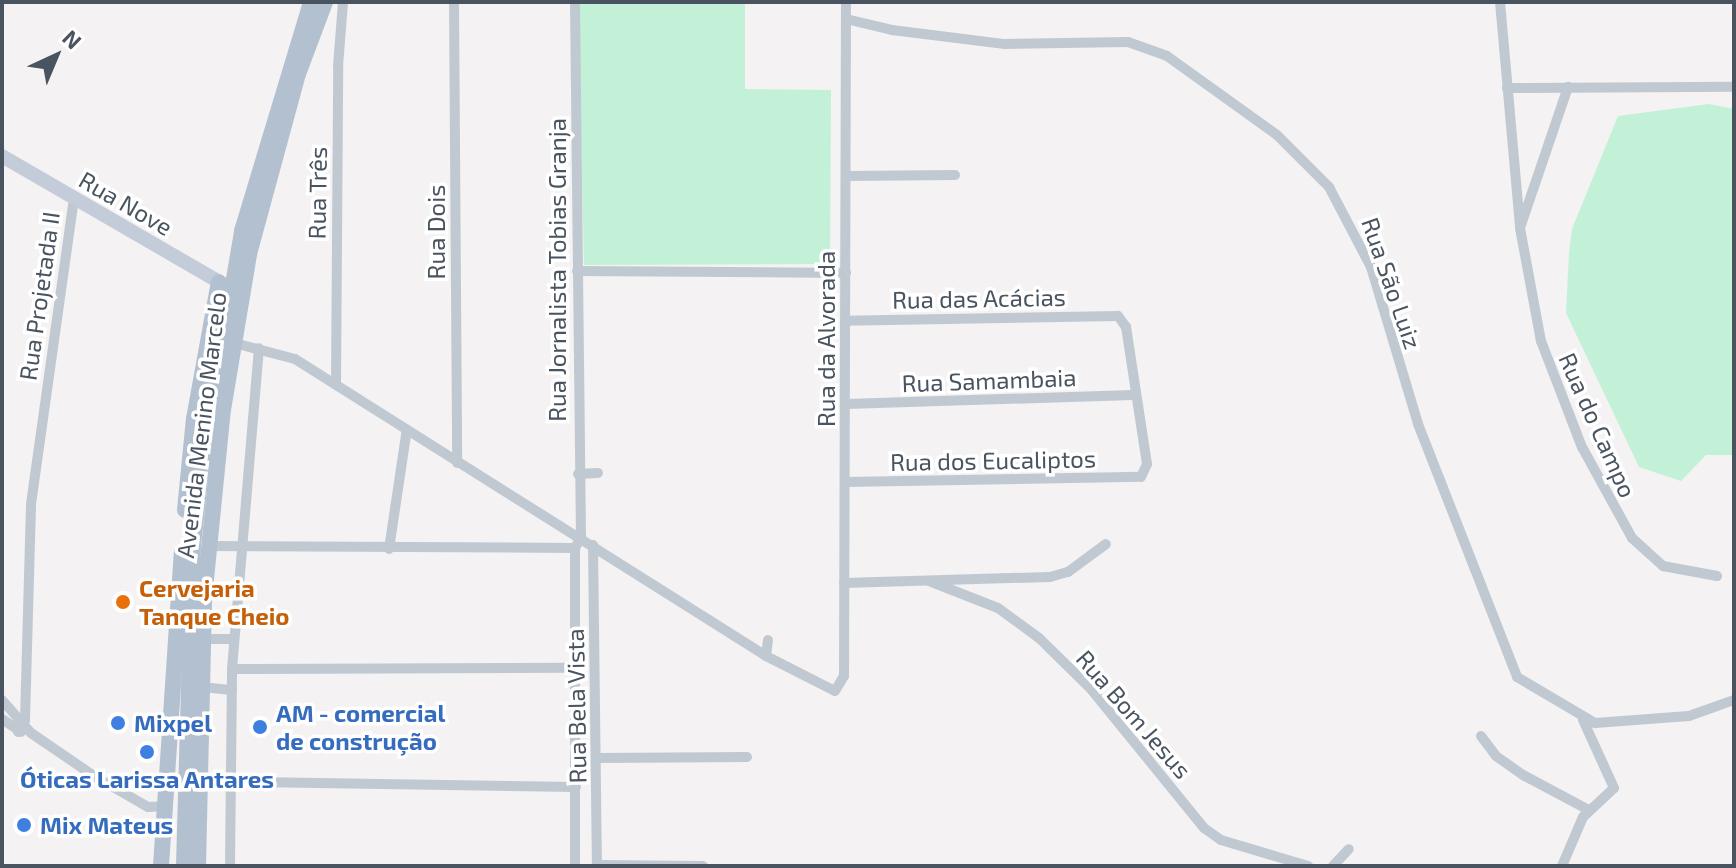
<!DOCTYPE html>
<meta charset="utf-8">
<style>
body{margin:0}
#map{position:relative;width:1736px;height:868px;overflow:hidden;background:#f4f2f2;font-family:"Exo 2",sans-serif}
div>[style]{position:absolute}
.green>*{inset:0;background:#c2f1d7}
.street>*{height:10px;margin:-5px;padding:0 5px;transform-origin:5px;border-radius:5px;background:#c0c9d1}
.secondary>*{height:14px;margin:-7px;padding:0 7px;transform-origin:7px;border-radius:7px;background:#c3ccd8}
.primary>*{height:16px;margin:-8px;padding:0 8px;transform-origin:8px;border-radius:8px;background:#b2c0d0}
.dots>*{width:22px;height:22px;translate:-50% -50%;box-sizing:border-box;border:4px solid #fff;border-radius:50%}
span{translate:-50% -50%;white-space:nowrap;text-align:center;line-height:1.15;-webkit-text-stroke:7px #fff;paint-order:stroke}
.street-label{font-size:24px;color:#4a5460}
.food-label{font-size:24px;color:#c56008;font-weight:700}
.left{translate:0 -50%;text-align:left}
.shop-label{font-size:24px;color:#366cbe;font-weight:700}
.frame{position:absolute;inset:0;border:4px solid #4a5460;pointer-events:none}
.north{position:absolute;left:16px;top:16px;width:80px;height:80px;-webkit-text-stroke:6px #fff;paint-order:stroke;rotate:44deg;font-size:22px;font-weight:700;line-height:32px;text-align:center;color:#4a5460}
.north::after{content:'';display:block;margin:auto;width:28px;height:36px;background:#4a5460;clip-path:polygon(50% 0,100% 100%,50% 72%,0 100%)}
</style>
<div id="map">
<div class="green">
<i style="clip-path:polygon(578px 2px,745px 2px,745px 89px,831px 90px,830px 264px,584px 265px)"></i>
<i style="clip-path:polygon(1709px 104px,1734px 109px,1734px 455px,1706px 455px,1681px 481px,1639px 467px,1566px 313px,1569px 253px,1572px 229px,1618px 116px)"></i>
</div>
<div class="street">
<i style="left:454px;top:2px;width:461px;rotate:89.6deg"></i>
<i style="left:575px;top:2px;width:535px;rotate:89.36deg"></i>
<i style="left:1500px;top:2px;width:227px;rotate:84.9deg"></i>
<i style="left:1520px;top:228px;width:115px;rotate:79.5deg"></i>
<i style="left:1541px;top:341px;width:114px;rotate:68.9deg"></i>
<i style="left:1582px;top:447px;width:104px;rotate:61.2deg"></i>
<i style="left:1632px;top:538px;width:42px;rotate:42.1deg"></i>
<i style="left:1663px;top:566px;width:55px;rotate:10.5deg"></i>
<i style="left:846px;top:19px;width:47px;rotate:13.4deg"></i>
<i style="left:892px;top:30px;width:114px;rotate:7.1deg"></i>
<i style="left:1005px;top:44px;width:123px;rotate:-0.9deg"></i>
<i style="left:1128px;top:42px;width:41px;rotate:19.7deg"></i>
<i style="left:1167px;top:56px;width:135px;rotate:35.7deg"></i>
<i style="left:1277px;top:135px;width:74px;rotate:45deg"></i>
<i style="left:1329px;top:187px;width:90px;rotate:62.3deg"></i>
<i style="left:1371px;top:267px;width:164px;rotate:73.3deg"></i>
<i style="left:1418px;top:424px;width:272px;rotate:68.6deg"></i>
<i style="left:1517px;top:677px;width:91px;rotate:30.5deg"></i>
<i style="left:1595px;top:723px;width:94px;rotate:-4.3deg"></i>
<i style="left:1689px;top:716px;width:48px;rotate:-19.6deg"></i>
<i style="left:1507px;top:88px;width:227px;rotate:-0.3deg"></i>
<i style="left:846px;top:176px;width:109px;rotate:-0.5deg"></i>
<i style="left:1521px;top:225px;width:146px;rotate:-71.2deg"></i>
<i style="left:577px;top:271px;width:269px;rotate:0.4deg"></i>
<i style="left:234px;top:343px;width:63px;rotate:14.7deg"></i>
<i style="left:295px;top:359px;width:557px;rotate:32.23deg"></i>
<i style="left:766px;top:656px;width:77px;rotate:26.9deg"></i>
<i style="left:835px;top:691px;width:17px;rotate:-59deg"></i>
<i style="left:844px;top:676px;width:674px;rotate:-89.83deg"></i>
<i style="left:336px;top:385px;width:319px;rotate:-89.6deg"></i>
<i style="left:338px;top:66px;width:64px;rotate:-85.5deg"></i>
<i style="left:846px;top:404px;width:287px;rotate:-1.8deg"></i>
<i style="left:578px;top:474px;width:20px;rotate:-3deg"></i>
<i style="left:845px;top:482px;width:296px;rotate:-1deg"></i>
<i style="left:1141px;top:477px;width:14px;rotate:-65deg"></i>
<i style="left:1147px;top:464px;width:139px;rotate:-98.7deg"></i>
<i style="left:1126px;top:327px;width:14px;rotate:-126deg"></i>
<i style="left:1118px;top:316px;width:273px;rotate:179deg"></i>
<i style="left:593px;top:545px;width:321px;rotate:89.3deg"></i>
<i style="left:208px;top:546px;width:367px;rotate:0.3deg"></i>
<i style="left:575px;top:548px;width:13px;rotate:-61deg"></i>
<i style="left:575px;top:548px;width:318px;rotate:90deg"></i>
<i style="left:389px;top:549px;width:121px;rotate:-81.5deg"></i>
<i style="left:929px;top:581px;width:74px;rotate:21.4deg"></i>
<i style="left:998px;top:608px;width:51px;rotate:36.2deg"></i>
<i style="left:1039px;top:638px;width:73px;rotate:44.4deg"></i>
<i style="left:1091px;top:689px;width:179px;rotate:50.9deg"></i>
<i style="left:1204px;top:828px;width:21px;rotate:35deg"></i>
<i style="left:1221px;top:840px;width:91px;rotate:16.6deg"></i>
<i style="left:844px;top:583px;width:206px;rotate:-1.7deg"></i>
<i style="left:1050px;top:577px;width:19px;rotate:-16deg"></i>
<i style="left:1068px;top:572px;width:47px;rotate:-36.4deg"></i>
<i style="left:203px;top:639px;width:31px"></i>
<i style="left:766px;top:656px;width:16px;rotate:-83deg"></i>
<i style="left:232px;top:669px;width:343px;rotate:-0.2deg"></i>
<i style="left:202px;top:687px;width:30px;rotate:6deg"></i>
<i style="left:2px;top:700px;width:44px;rotate:48.7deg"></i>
<i style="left:31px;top:733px;width:76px;rotate:34.3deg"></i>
<i style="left:94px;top:776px;width:62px;rotate:29.9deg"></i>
<i style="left:148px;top:807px;width:19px;rotate:-3deg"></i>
<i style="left:2px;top:719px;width:23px;rotate:34deg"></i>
<i style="left:18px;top:732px;width:14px;rotate:-60deg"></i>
<i style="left:25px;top:720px;width:216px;rotate:-88.4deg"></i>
<i style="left:31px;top:504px;width:308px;rotate:-82deg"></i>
<i style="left:1481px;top:736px;width:25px;rotate:53deg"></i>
<i style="left:1496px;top:756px;width:35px;rotate:35deg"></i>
<i style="left:1525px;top:776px;width:72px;rotate:28deg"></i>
<i style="left:598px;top:758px;width:149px;rotate:-0.4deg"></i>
<i style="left:197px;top:781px;width:379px;rotate:0.9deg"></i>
<i style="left:597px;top:865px;width:106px;rotate:0.5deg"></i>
<i style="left:230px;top:866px;width:197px;rotate:-89.4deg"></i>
<i style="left:232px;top:669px;width:322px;rotate:-85.2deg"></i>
<i style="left:1333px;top:866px;width:23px;rotate:-47deg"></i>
<i style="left:1562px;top:866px;width:53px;rotate:-66.8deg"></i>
<i style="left:1583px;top:817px;width:42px;rotate:-43.1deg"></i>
<i style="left:1614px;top:788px;width:75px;rotate:-114.5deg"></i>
</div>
<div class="secondary">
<i style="left:2px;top:156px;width:259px;rotate:30.1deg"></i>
</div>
<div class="primary">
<i style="left:185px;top:510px;width:91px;rotate:-84.4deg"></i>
<i style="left:194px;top:419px;width:139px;rotate:-79.7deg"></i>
<i style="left:161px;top:866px;width:314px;rotate:-86.2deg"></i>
<i style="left:184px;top:866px;width:321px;rotate:-88.4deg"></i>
<i style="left:193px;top:545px;width:65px;rotate:-83.9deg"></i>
<i style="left:200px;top:480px;width:253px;rotate:-80.4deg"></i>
<i style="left:242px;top:231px;width:239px;rotate:-73.2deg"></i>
<i style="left:198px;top:866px;width:267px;rotate:-88.7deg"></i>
<i style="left:204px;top:599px;width:190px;rotate:-84.3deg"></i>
<i style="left:223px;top:410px;width:158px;rotate:-80.5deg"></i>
<i style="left:249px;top:254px;width:187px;rotate:-74.8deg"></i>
<i style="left:298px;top:74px;width:77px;rotate:-69.4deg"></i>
</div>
<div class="dots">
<i style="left:123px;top:602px;background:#e8710a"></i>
<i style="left:118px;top:723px;background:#3f7fe0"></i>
<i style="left:260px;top:727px;background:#3f7fe0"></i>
<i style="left:147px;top:752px;background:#3f7fe0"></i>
<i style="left:24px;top:825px;background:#3f7fe0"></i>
</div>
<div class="street-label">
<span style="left:317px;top:193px;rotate:-89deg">Rua Três</span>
<span style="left:126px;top:203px;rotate:30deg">Rua Nove</span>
<span style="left:436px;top:232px;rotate:-90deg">Rua Dois</span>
<span style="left:557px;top:270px;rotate:-90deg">Rua Jornalista Tobias Granja</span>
<span style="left:1392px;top:283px;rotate:71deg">Rua São Luiz</span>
<span style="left:39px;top:296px;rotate:-82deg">Rua Projetada II</span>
<span style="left:979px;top:298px;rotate:-1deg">Rua das Acácias</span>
<span style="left:826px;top:339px;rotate:-90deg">Rua da Alvorada</span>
<span style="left:989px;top:380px;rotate:-2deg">Rua Samambaia</span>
<span style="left:201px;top:425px;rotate:-83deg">Avenida Menino Marcelo</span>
<span style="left:1598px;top:425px;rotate:66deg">Rua do Campo</span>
<span style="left:993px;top:460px;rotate:-1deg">Rua dos Eucaliptos</span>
<span style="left:576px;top:706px;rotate:-91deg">Rua Bela Vista</span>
<span style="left:1134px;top:714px;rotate:49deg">Rua Bom Jesus</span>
</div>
<div class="food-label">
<span class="left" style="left:139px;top:602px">Cervejaria<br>Tanque Cheio</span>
</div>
<div class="shop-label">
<span class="left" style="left:276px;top:727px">AM - comercial<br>de construção</span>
<span class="left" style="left:134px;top:723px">Mixpel</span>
<span style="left:147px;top:779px">Óticas Larissa Antares</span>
<span class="left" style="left:40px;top:825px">Mix Mateus</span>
</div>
<div class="frame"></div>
<div class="north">N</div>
</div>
